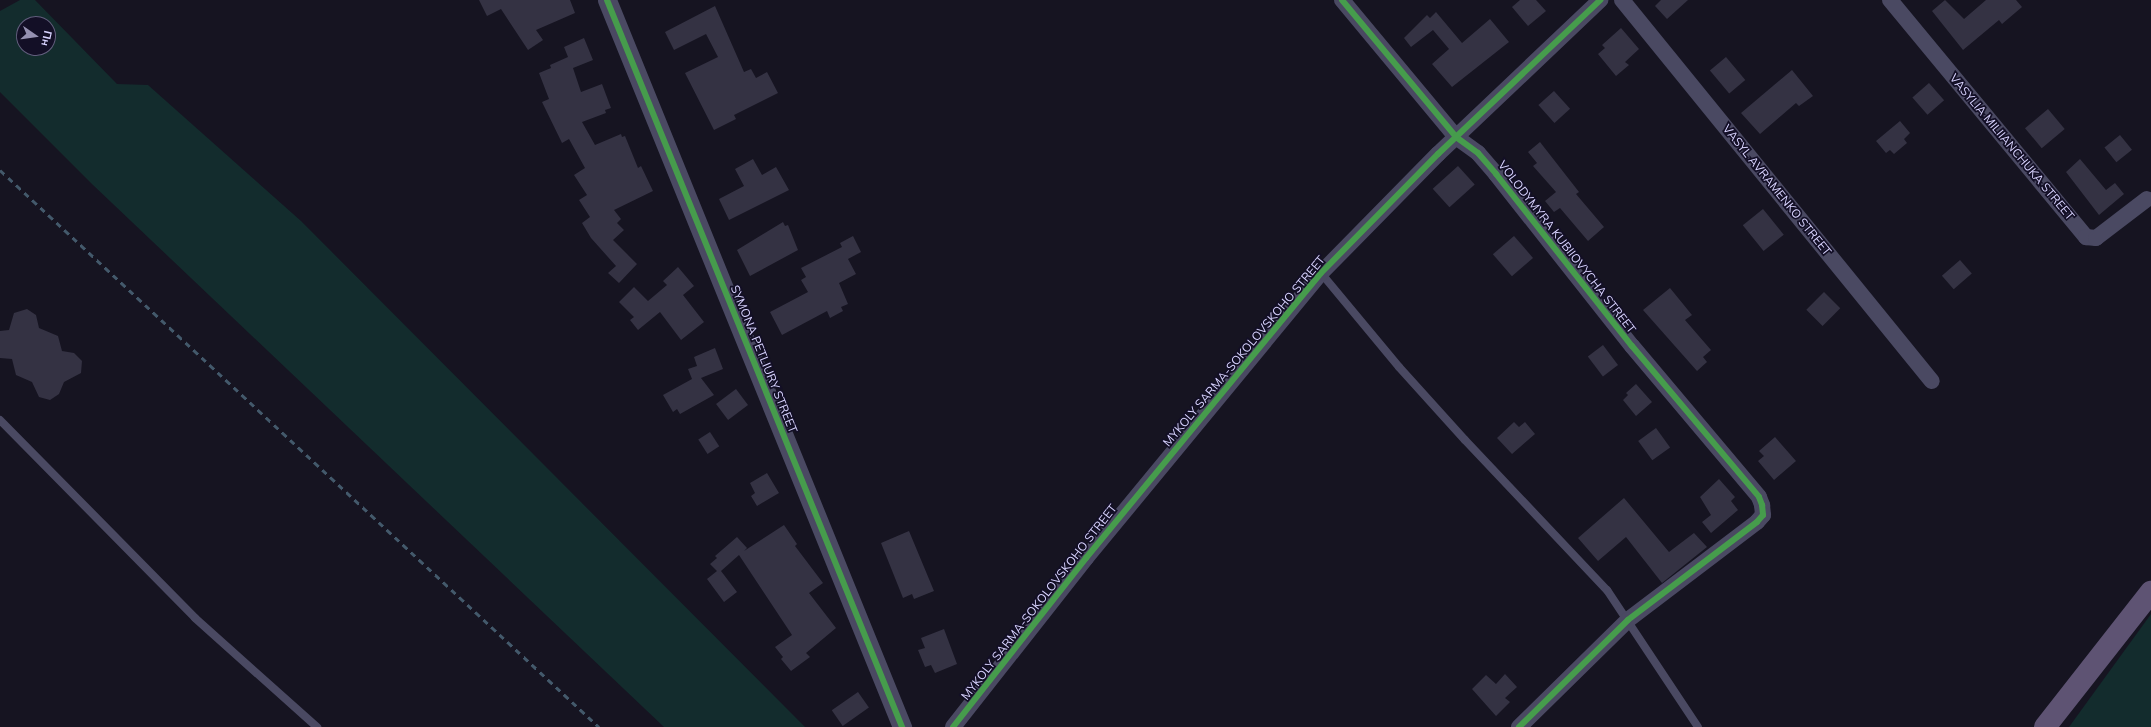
<!DOCTYPE html>
<meta charset="utf-8">
<style>
body{margin:0}
#map{position:relative;width:2151px;height:727px;overflow:hidden;background:#161421;font-family:Mulish,sans-serif}
div>[style]{position:absolute}
.green>*{inset:0;background:#132c2d}
.building>*{inset:0;background:#343243;transform-origin:0 0}
.service>*{height:8px;margin:-4px;padding:0 4px;transform-origin:4px;border-radius:4px;background:#4a4962}
.minor>*{height:16px;margin:-8px;padding:0 8px;transform-origin:8px;border-radius:8px;background:#4a4962}
.tertiary>*{height:19px;margin:-9.5px;padding:0 9.5px;transform-origin:9.5px;border-radius:9.5px;background:#4a4962}
.primary>*{height:22px;margin:-11px;padding:0 11px;transform-origin:11px;border-radius:11px;background:#5e5373}
.rail>*{height:3px;margin-top:-1.5px;transform-origin:0;background:repeating-linear-gradient(90deg,#43596b 0 6px,transparent 0 11px)}
.cycleway>*{height:6px;margin:-3px;padding:0 3px;transform-origin:3px;border-radius:3px;background:#469c4c}
span{translate:-50% -50%;white-space:nowrap;text-align:center;line-height:1.15;-webkit-text-stroke:3.5px #130f26;paint-order:stroke}
.street-label{font-size:12px;color:#d9d4ff}
.north{position:absolute;left:16px;top:16px;width:40px;height:40px;box-sizing:border-box;background:#130f26;border:1px solid #625e7d;border-radius:50%;rotate:103deg;font-size:11px;font-weight:700;line-height:16px;text-align:center;color:#d9d4ff}
.north::after{content:'';display:block;margin:auto;width:14px;height:18px;background:#9591b1;clip-path:polygon(50% 0,100% 100%,50% 72%,0 100%)}
</style>
<div id="map">
<div class="green">
<i style="clip-path:polygon(evenodd,20px 0,35px 0,117px 84px,148px 85px,301px 221px,805px 727px,664px 727px,93px 185px,0 92px,0 11px,20px 0,24px 24px,48px 24px,48px 48px,24px 48px,24px 24px)"></i>
<i style="clip-path:polygon(2151px 614px,2151px 727px,2069px 727px)"></i>
</div>
<div class="building">
<i style="clip-path:polygon(479px 0,570px 0,575px 13px,536px 30px,543px 40px,528px 50px,501px 9px,487px 16px)"></i>
<i style="clip-path:polygon(1520px 0,1536px 0,1546px 11px,1528px 26px,1512px 7px)"></i>
<i style="clip-path:polygon(1661px 0,1688px 0,1667px 19px,1655px 6px)"></i>
<i style="clip-path:polygon(1945px 0,1964px 19px,1986px 0,2016px 0,2022px 7px,2002px 24px,1999px 20px,1963px 50px,1932px 11px)"></i>
<i style="clip-path:polygon(715px 6px,744px 72px,751px 69px,756px 78px,767px 72px,778px 93px,734px 115px,736px 119px,714px 130px,685px 73px,718px 57px,706px 34px,674px 50px,665px 32px)"></i>
<i style="clip-path:polygon(1436px 12px,1462px 43px,1490px 19px,1509px 42px,1452px 87px,1432px 64px,1449px 49px,1433px 30px,1411px 47px,1404px 38px,1427px 15px,1430px 18px)"></i>
<i style="clip-path:polygon(1621px 28px,1639px 49px,1625px 62px,1629px 65px,1616px 76px,1598px 54px,1605px 48px,1602px 45px)"></i>
<i style="clip-path:polygon(584px 38px,593px 60px,573px 68px,581px 92px,602px 84px,611px 108px,605px 110px,606px 113px,582px 122px,595px 145px,621px 134px,622px 137px,625px 136px,638px 168px,641px 166px,653px 191px,614px 210px,621px 219px,617px 223px,624px 230px,613px 240px,637px 264px,619px 283px,608px 273px,616px 266px,591px 238px,582px 223px,590px 217px,579px 200px,587px 195px,574px 175px,585px 168px,569px 139px,562px 143px,542px 102px,549px 99px,539px 73px,551px 68px,550px 65px,568px 57px,564px 47px)"></i>
<i style="left:1726px;top:57px;width:30px;height:21px;rotate:50deg"></i>
<i style="clip-path:polygon(1792px 70px,1813px 96px,1799px 106px,1796px 103px,1760px 134px,1741px 113px)"></i>
<i style="left:1929px;top:83px;width:23px;height:22px;rotate:49deg"></i>
<i style="left:1554px;top:91px;width:24px;height:21px;rotate:48deg"></i>
<i style="left:2048px;top:109px;width:26px;height:30px;rotate:50deg"></i>
<i style="clip-path:polygon(1900px 121px,1910px 133px,1904px 139px,1907px 143px,1894px 154px,1890px 150px,1886px 153px,1876px 141px)"></i>
<i style="left:2120px;top:135px;width:19px;height:20px;rotate:51deg"></i>
<i style="clip-path:polygon(1540px 142px,1579px 192px,1576px 194px,1604px 227px,1588px 241px,1560px 208px,1554px 212px,1545px 201px,1556px 192px,1533px 166px,1537px 163px,1528px 152px)"></i>
<i style="clip-path:polygon(753px 159px,762px 175px,776px 167px,789px 190px,729px 220px,719px 199px,744px 186px,735px 169px)"></i>
<i style="clip-path:polygon(2080px 159px,2106px 190px,2115px 183px,2124px 194px,2099px 215px,2066px 172px)"></i>
<i style="left:1458px;top:166px;width:25px;height:34px;rotate:48deg"></i>
<i style="left:1763px;top:209px;width:33px;height:26px;rotate:51deg"></i>
<i style="clip-path:polygon(783px 222px,785px 226px,788px 225px,798px 250px,750px 276px,737px 250px)"></i>
<i style="clip-path:polygon(853px 236px,861px 252px,848px 259px,856px 274px,839px 283px,848px 304px,841px 307px,843px 311px,830px 318px,827px 311px,782px 335px,770px 312px,808px 292px,801px 280px,806px 277px,801px 268px,842px 247px,840px 243px)"></i>
<i style="left:1514px;top:236px;width:29px;height:28px;rotate:49deg"></i>
<i style="left:1960px;top:260px;width:18px;height:24px;rotate:49deg"></i>
<i style="clip-path:polygon(678px 267px,694px 286px,683px 295px,704px 322px,681px 340px,660px 312px,638px 330px,630px 320px,634px 317px,619px 302px,634px 287px,648px 301px,667px 285px,663px 281px)"></i>
<i style="clip-path:polygon(1670px 288px,1692px 315px,1685px 320px,1711px 350px,1703px 357px,1707px 362px,1697px 371px,1643px 310px)"></i>
<i style="left:1824px;top:292px;width:23px;height:25px;rotate:45deg"></i>
<i style="clip-path:polygon(27px 309px,36px 315px,39px 328px,58px 336px,62px 351px,74px 353px,82px 361px,81px 373px,64px 382px,59px 394px,50px 400px,39px 397px,32px 382px,16px 375px,12px 359px,0 358px,0 331px,9px 330px,14px 313px)"></i>
<i style="left:1603px;top:345px;width:25px;height:19px;rotate:53deg"></i>
<i style="clip-path:polygon(715px 348px,723px 369px,701px 378px,714px 395px,680px 414px,677px 409px,673px 412px,663px 395px,692px 379px,688px 369px,697px 366px,694px 357px)"></i>
<i style="clip-path:polygon(1636px 384px,1652px 402px,1636px 416px,1623px 400px,1628px 395px,1626px 393px)"></i>
<i style="left:736px;top:389px;width:20px;height:25px;rotate:53deg"></i>
<i style="clip-path:polygon(1514px 422px,1519px 427px,1525px 422px,1535px 434px,1512px 454px,1497px 438px)"></i>
<i style="left:1656px;top:428px;width:24px;height:22px;rotate:54deg"></i>
<i style="left:710px;top:432px;width:17px;height:14px;rotate:57deg"></i>
<i style="clip-path:polygon(1775px 437px,1796px 461px,1774px 480px,1758px 461px,1764px 456px,1759px 451px)"></i>
<i style="clip-path:polygon(767px 473px,779px 493px,757px 506px,751px 496px,755px 493px,750px 483px)"></i>
<i style="clip-path:polygon(1719px 479px,1735px 497px,1731px 501px,1738px 510px,1711px 533px,1702px 522px,1711px 515px,1700px 497px)"></i>
<i style="clip-path:polygon(1624px 498px,1669px 552px,1694px 533px,1707px 547px,1662px 583px,1626px 537px,1598px 561px,1578px 538px)"></i>
<i style="clip-path:polygon(784px 525px,797px 544px,795px 546px,823px 583px,809px 593px,836px 628px,806px 653px,810px 657px,791px 671px,781px 659px,783px 657px,775px 647px,792px 635px,739px 555px,721px 571px,737px 592px,724px 602px,707px 579px,717px 571px,710px 564px,717px 558px,715px 556px,737px 537px,747px 548px,744px 551px)"></i>
<i style="clip-path:polygon(909px 531px,934px 591px,914px 599px,912px 594px,903px 598px,881px 543px)"></i>
<i style="clip-path:polygon(944px 629px,957px 664px,935px 673px,931px 665px,925px 667px,918px 650px,925px 648px,921px 638px)"></i>
<i style="clip-path:polygon(1505px 674px,1517px 687px,1505px 698px,1510px 702px,1496px 716px,1472px 689px,1486px 675px,1496px 684px)"></i>
<i style="left:858px;top:692px;width:19px;height:32px;rotate:55deg"></i>
</div>
<div class="service">
<i style="left:1321px;top:273px;width:122px;rotate:50.3deg"></i>
<i style="left:1399px;top:367px;width:98px;rotate:47.9deg"></i>
<i style="left:1465px;top:440px;width:207px;rotate:46.6deg"></i>
<i style="left:1607px;top:590px;width:164px;rotate:56.4deg"></i>
<i style="left:0;top:420px;width:278px;rotate:45.4deg"></i>
<i style="left:195px;top:618px;width:164px;rotate:41.8deg"></i>
</div>
<div class="minor">
<i style="left:1342px;top:0;width:178px;rotate:50.2deg"></i>
<i style="left:1456px;top:137px;width:27px;rotate:36deg"></i>
<i style="left:1478px;top:153px;width:28px;rotate:49deg"></i>
<i style="left:1496px;top:174px;width:219px;rotate:51.7deg"></i>
<i style="left:1632px;top:346px;width:197px;rotate:49.9deg"></i>
<i style="left:1759px;top:497px;width:9px;rotate:69deg"></i>
<i style="left:1762px;top:505px;width:10px;rotate:84deg"></i>
<i style="left:1763px;top:515px;width:9px;rotate:131deg"></i>
<i style="left:1757px;top:522px;width:162px;rotate:142.8deg"></i>
<i style="left:1628px;top:620px;width:153px;rotate:135.5deg"></i>
<i style="left:1622px;top:0;width:491px;rotate:50.9deg"></i>
<i style="left:1890px;top:0;width:308px;rotate:50.4deg"></i>
<i style="left:2086px;top:237px;width:10px;rotate:6deg"></i>
<i style="left:2096px;top:238px;width:64px;rotate:-37.4deg"></i>
<i style="left:953px;top:727px;width:215px;rotate:-51.8deg"></i>
<i style="left:1086px;top:558px;width:369px;rotate:-50.5deg"></i>
<i style="left:1321px;top:273px;width:167px;rotate:-45.5deg"></i>
<i style="left:1438px;top:154px;width:224px;rotate:-43.5deg"></i>
</div>
<div class="tertiary">
<i style="left:607px;top:0;width:785px;rotate:67.91deg"></i>
</div>
<div class="primary">
<i style="left:2045px;top:727px;width:172px;rotate:-51.9deg"></i>
</div>
<div class="rail">
<i style="left:0;top:170px;width:818px;rotate:42.92deg"></i>
</div>
<div class="cycleway">
<i style="left:607px;top:0;width:785px;rotate:67.91deg"></i>
<i style="left:1342px;top:0;width:178px;rotate:50.2deg"></i>
<i style="left:1456px;top:137px;width:27px;rotate:36deg"></i>
<i style="left:1478px;top:153px;width:28px;rotate:49deg"></i>
<i style="left:1496px;top:174px;width:219px;rotate:51.7deg"></i>
<i style="left:1632px;top:346px;width:197px;rotate:49.9deg"></i>
<i style="left:1759px;top:497px;width:9px;rotate:69deg"></i>
<i style="left:1762px;top:505px;width:10px;rotate:84deg"></i>
<i style="left:1763px;top:515px;width:9px;rotate:131deg"></i>
<i style="left:1757px;top:522px;width:162px;rotate:142.8deg"></i>
<i style="left:1628px;top:620px;width:153px;rotate:135.5deg"></i>
<i style="left:953px;top:727px;width:215px;rotate:-51.8deg"></i>
<i style="left:1086px;top:558px;width:369px;rotate:-50.5deg"></i>
<i style="left:1321px;top:273px;width:167px;rotate:-45.5deg"></i>
<i style="left:1438px;top:154px;width:224px;rotate:-43.5deg"></i>
</div>
<div class="street-label">
<span style="left:2012px;top:147px;rotate:50deg">VASYLIA MILIIANCHUKA STREET</span>
<span style="left:1777px;top:190px;rotate:51deg">VASYL AVRAMENKO STREET</span>
<span style="left:1567px;top:247px;rotate:52deg">VOLODYMYRA KUBIIOVYCHA STREET</span>
<span style="left:1244px;top:351px;rotate:-50deg">MYKOLY SARMA-SOKOLOVSKOHO STREET</span>
<span style="left:764px;top:359px;rotate:68deg">SYMONA PETLIURY STREET</span>
<span style="left:1039px;top:602px;rotate:-52deg">MYKOLY SARMA-SOKOLOVSKOHO STREET</span>
</div>
<div class="north">Пн</div>
</div>
